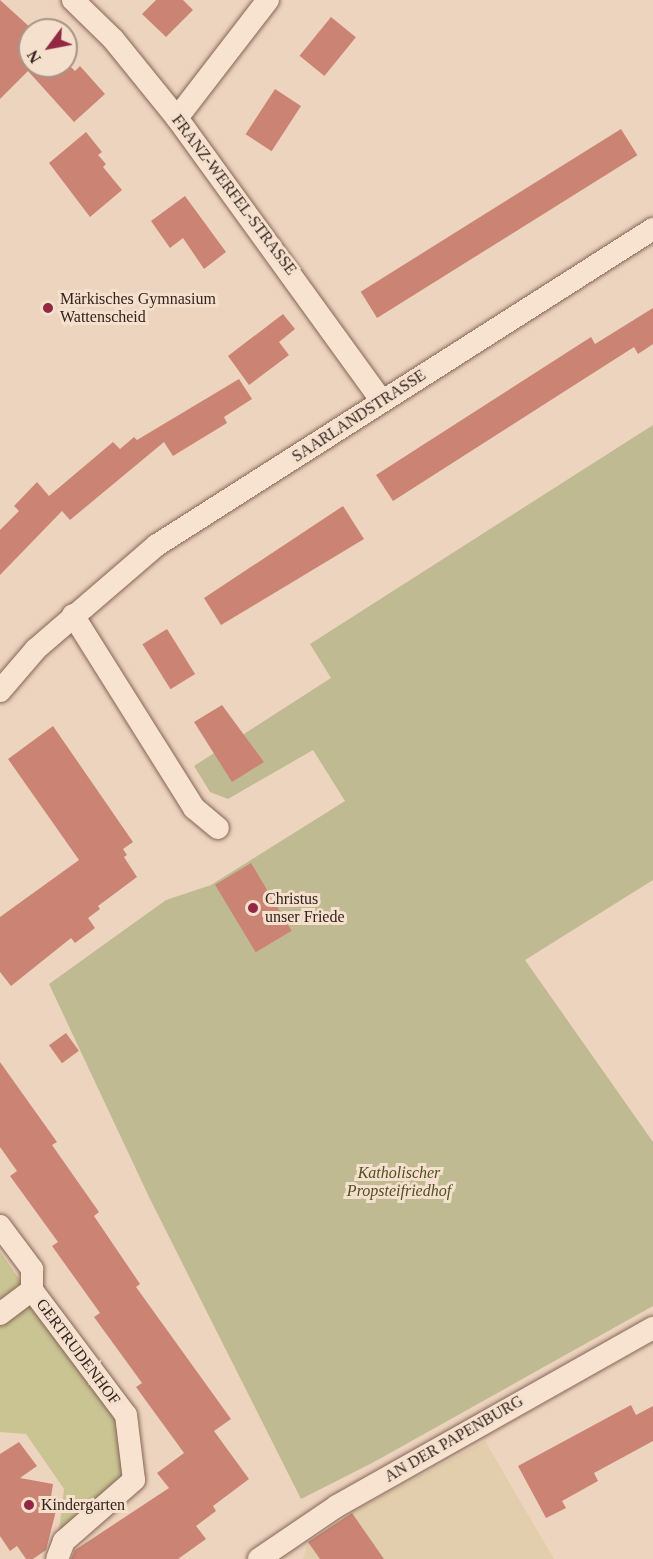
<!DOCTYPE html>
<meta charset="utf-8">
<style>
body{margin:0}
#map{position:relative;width:653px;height:1559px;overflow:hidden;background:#edd4be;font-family:Georgia,serif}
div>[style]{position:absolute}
.farmland>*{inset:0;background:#e2cdac}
.green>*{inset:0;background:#cac493}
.cemetery>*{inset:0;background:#bfba92}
.building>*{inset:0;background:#cb8474;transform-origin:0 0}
.roads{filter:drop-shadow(0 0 2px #856557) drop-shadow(0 0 2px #856557)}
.street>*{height:22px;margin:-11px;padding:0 11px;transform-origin:11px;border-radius:11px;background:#f8e3d1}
.dots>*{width:16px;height:16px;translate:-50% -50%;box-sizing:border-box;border:3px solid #f5e0ce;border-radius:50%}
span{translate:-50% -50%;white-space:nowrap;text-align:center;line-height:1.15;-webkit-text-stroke:6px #f5e0ce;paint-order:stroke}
.street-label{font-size:16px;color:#34221c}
.poi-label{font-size:16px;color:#34221c}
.left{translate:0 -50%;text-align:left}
.park-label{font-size:16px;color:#505123;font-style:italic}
.north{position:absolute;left:18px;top:18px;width:60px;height:60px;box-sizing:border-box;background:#f5e0ce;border:2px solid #a89487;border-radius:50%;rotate:238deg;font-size:16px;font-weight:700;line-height:24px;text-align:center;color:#34221c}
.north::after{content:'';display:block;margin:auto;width:21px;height:27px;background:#932842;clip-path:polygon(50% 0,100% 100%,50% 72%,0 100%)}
</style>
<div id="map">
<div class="farmland">
<i style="clip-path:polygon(485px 1441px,554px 1559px,303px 1559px,308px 1542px,352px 1512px)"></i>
</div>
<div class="green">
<i style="clip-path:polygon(0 1252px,115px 1414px,123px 1477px,59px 1531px,64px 1489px,26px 1434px,0 1432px)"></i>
</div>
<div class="cemetery">
<i style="clip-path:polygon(653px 425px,653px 880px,525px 960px,653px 1142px,653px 1306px,374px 1462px,301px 1499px,150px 1199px,49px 984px,166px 900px,211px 885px,345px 801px,313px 750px,228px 799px,210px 792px,194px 766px,331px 678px,310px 644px)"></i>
</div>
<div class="building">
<i style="clip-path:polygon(0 0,33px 30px,30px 30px,30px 66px,66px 66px,66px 62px,75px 71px,80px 66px,105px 94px,74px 122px,28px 71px,0 99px)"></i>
<i style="clip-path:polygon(156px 0,183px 0,193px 10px,166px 37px,142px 14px)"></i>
<i style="left:331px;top:17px;width:32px;height:50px;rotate:39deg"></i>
<i style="left:275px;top:89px;width:31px;height:54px;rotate:33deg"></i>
<i style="left:621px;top:129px;width:31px;height:307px;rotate:58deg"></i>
<i style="clip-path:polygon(86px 132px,102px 152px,98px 155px,106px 164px,103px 167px,122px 190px,90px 217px,49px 163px)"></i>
<i style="clip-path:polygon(185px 196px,226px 252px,204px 269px,183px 238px,170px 248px,151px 221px)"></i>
<i style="clip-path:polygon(653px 308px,653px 344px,638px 354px,634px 347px,393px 501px,376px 475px,591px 337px,595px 344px)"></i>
<i style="clip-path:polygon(283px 314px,295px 329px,279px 342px,289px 355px,249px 385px,228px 356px)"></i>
<i style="clip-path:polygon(239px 379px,252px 399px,224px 417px,227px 423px,173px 456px,164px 442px,70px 520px,62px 511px,0 575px,0 530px,19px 511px,14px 506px,37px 482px,49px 496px,113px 442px,120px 449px,134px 437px,137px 440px)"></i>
<i style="clip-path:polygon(343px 506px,364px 539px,221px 625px,204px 598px)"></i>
<i style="left:167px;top:629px;width:53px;height:29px;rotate:58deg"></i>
<i style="clip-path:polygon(222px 705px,264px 762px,232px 782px,194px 722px)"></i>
<i style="clip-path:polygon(53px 726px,133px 842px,123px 849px,127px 855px,124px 857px,137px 877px,98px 906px,100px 909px,88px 918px,95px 928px,75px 943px,71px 938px,11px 986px,0 972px,0 917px,79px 860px,8px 759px)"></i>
<i style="left:251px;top:863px;width:79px;height:42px;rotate:59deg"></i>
<i style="left:66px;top:1033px;width:22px;height:21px;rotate:54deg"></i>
<i style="clip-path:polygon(0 1062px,57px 1142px,52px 1145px,99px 1212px,94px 1216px,140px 1284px,136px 1287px,231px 1419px,214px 1431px,249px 1479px,213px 1506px,216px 1511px,196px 1526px,206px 1539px,178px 1559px,71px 1559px,75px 1550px,169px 1488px,157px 1473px,184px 1453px,136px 1387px,142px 1383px,94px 1317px,100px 1313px,52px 1246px,58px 1242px,10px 1176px,17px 1171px,0 1147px)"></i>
<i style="clip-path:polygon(631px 1405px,636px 1415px,653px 1406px,653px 1441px,594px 1473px,598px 1481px,562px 1501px,566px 1508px,546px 1518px,518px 1466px)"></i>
<i style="clip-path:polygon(19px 1442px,37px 1466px,20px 1478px,53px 1484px,51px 1497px,59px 1499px,46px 1550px,33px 1559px,26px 1559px,17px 1546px,10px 1551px,0 1536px,0 1454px)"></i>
<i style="clip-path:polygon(352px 1513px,384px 1559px,320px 1559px,308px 1542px)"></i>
</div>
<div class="roads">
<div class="street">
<i style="left:73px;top:0;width:56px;rotate:44.3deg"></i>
<i style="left:113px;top:39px;width:102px;rotate:51deg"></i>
<i style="left:177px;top:118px;width:349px;rotate:54.1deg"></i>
<i style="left:177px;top:118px;width:149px;rotate:-52.4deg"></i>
<i style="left:73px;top:615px;width:228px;rotate:57.9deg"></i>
<i style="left:194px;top:808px;width:31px;rotate:40deg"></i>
<i style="left:0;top:691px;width:55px;rotate:-49.4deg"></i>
<i style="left:36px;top:649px;width:160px;rotate:-40.7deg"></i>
<i style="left:157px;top:545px;width:588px;rotate:-32.5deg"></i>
<i style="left:0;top:1226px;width:54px;rotate:53.3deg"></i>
<i style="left:32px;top:1269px;width:21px;rotate:90deg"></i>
<i style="left:32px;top:1290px;width:156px;rotate:53.1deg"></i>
<i style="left:126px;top:1415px;width:65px;rotate:83deg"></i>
<i style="left:134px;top:1480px;width:93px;rotate:138.9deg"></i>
<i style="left:64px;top:1541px;width:19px;rotate:111deg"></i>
<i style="left:0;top:1314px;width:40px;rotate:-37deg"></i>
<i style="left:259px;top:1559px;width:94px;rotate:-34.2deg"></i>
<i style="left:337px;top:1506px;width:363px;rotate:-29.4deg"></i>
</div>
</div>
<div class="dots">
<i style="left:48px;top:308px;background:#932842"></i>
<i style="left:253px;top:908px;background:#932842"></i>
<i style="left:29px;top:1505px;background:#932842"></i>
</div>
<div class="street-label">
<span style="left:234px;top:195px;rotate:53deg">FRANZ-WERFEL-STRASSE</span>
<span style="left:359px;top:416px;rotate:-33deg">SAARLANDSTRASSE</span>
<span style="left:78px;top:1352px;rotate:53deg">GERTRUDENHOF</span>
<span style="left:454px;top:1439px;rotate:-30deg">AN DER PAPENBURG</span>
</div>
<div class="poi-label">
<span class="left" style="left:60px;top:308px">Märkisches Gymnasium<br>Wattenscheid</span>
<span class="left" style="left:265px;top:908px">Christus<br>unser Friede</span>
<span class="left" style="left:41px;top:1505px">Kindergarten</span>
</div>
<div class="park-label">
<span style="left:399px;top:1182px">Katholischer<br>Propsteifriedhof</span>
</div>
<div class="north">N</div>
</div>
